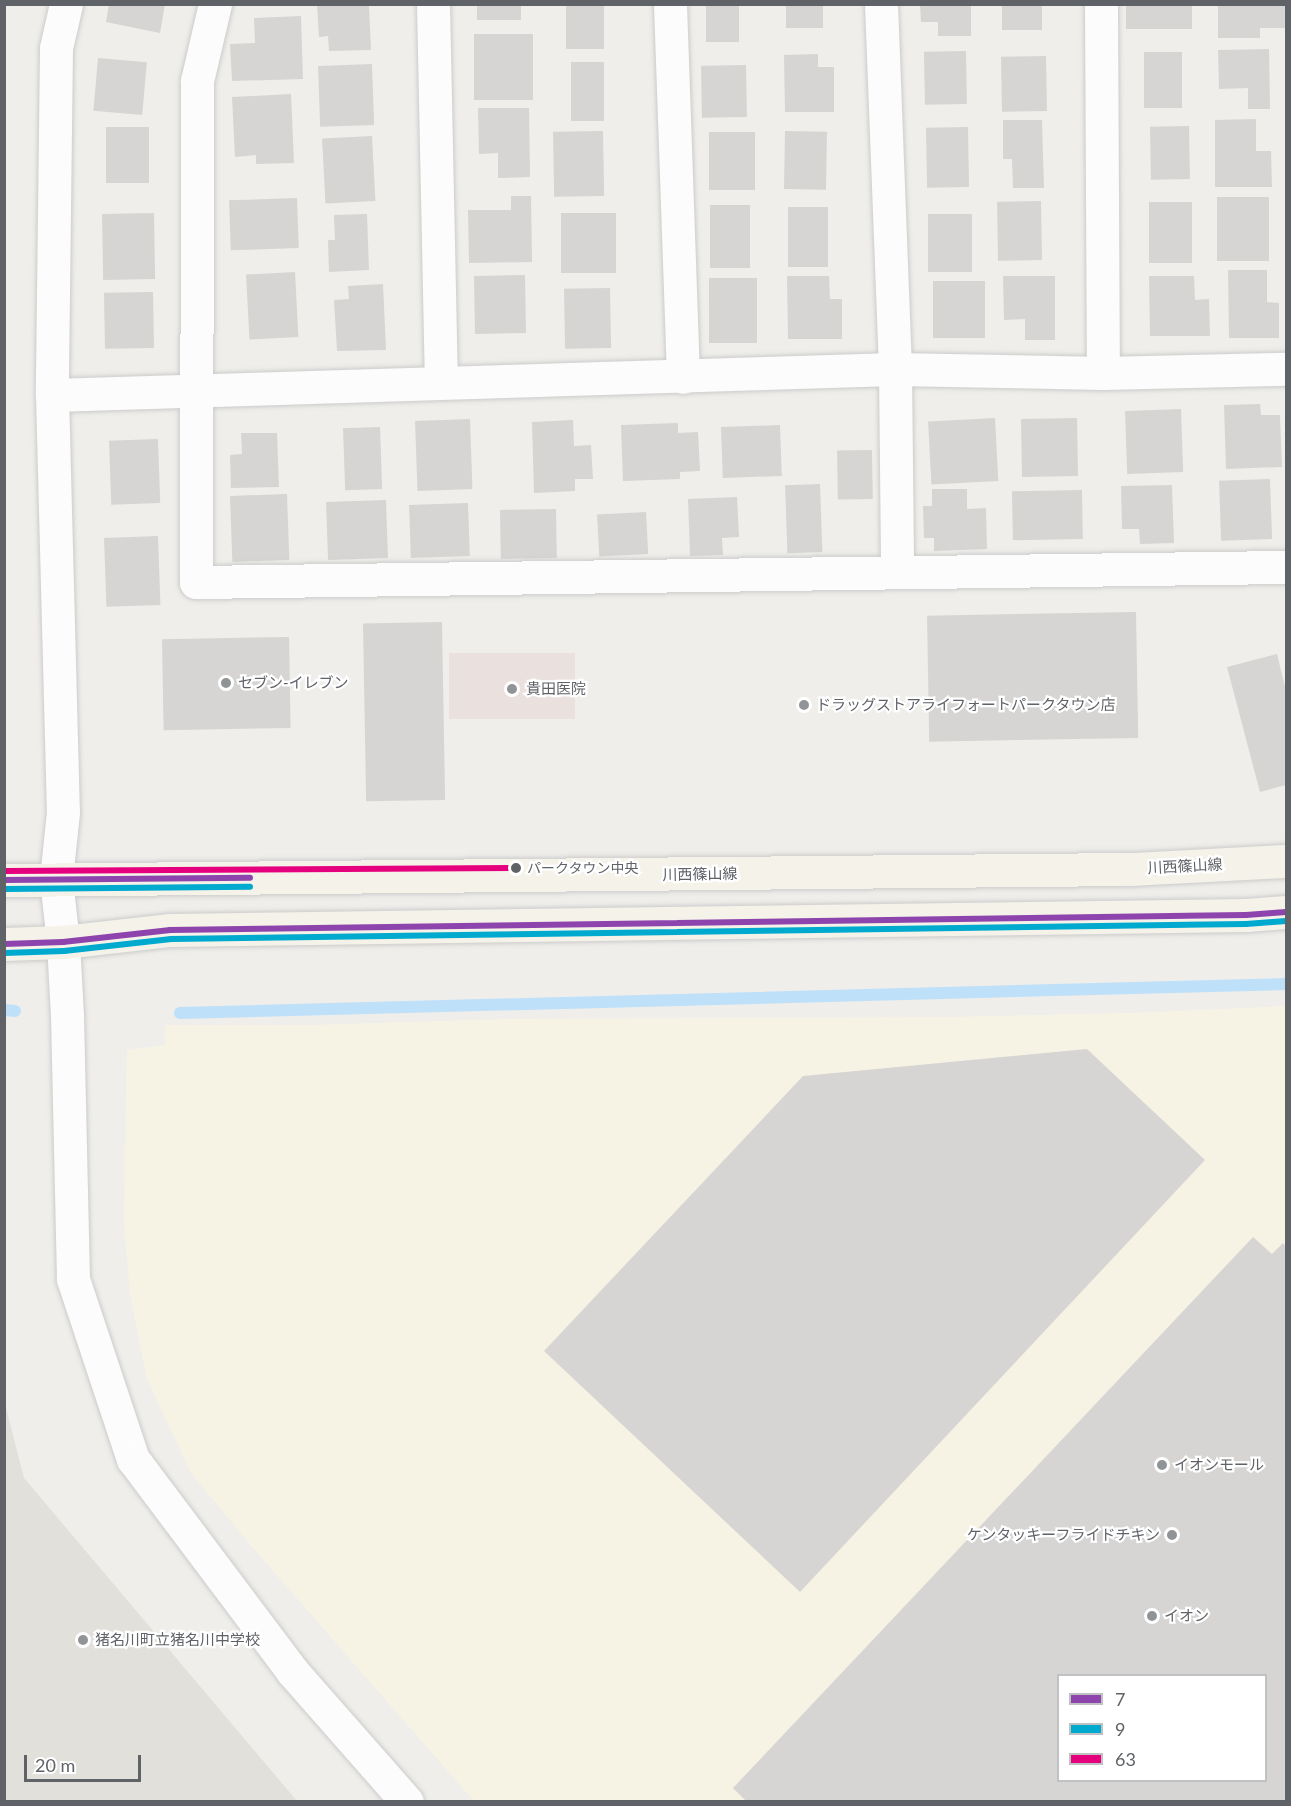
<!DOCTYPE html>
<meta charset="utf-8">
<style>
body{margin:0}
#map{position:relative;width:1291px;height:1806px;overflow:hidden;background:#efeeea;font-family:Lato,"Noto Sans JP",sans-serif}
div>[style]{position:absolute}
.commercial>*{inset:0;background:#f7f3e4}
.education>*{inset:0;background:#e2e0da}
.medical>*{inset:0;background:#eae0de;transform-origin:0 0}
.stream>*{height:12px;margin:-6px;padding:0 6px;transform-origin:6px;border-radius:6px;background:#bfe0f9}
.building>*{inset:0;background:#d6d5d3;transform-origin:0 0}
.roads{filter:drop-shadow(0 0 2px #cbcccc) drop-shadow(0 0 2px #cbcccc)}
.minor>*{height:33px;margin:-16.5px;padding:0 16.5px;transform-origin:16.5px;border-radius:16.5px;background:#fdfcfc}
.major>*{height:33px;margin:-16.5px;padding:0 16.5px;transform-origin:16.5px;border-radius:16.5px;background:#f4f2e9}
.bus-1>*{height:6px;margin:-3px;padding:0 3px;transform-origin:3px;border-radius:3px;background:#8e44ad}
.bus-2>*{height:6px;margin:-3px;padding:0 3px;transform-origin:3px;border-radius:3px;background:#00a9ce}
.bus-3>*{height:6px;margin:-3px;padding:0 3px;transform-origin:3px;border-radius:3px;background:#e5007d}
.dots>*{width:16px;height:16px;translate:-50% -50%;box-sizing:border-box;border:3px solid #fff;border-radius:50%}
span{translate:-50% -50%;white-space:nowrap;text-align:center;line-height:1.15;-webkit-text-stroke:4.5px #fff;paint-order:stroke}
.bus-label{font-size:14px;color:#5f6368}
.left{translate:0 -50%;text-align:left}
.poi-label{font-size:15px;color:#5f6368}
.right{translate:-100% -50%;text-align:right}
.street-label{font-size:15px;color:#5f6368}
.frame{position:absolute;inset:0;border:6px solid #5f6368;pointer-events:none}
.legend{position:absolute;left:1057px;top:1674px;width:210px;height:108px;box-sizing:border-box;background:#fff;border:2px solid #bfc1c3;margin:0;padding:8px 10px;list-style:none;font-size:18px;color:#5f6368}
.legend li{display:flex;align-items:center;gap:12px;height:30px}
.legend b{width:30px;border:2px solid #bfc1c3}
.scale{position:absolute;left:24px;top:1755px;width:117px;height:27px;box-sizing:border-box;border:3px solid #5f6368;border-top:0;padding-left:8px;font-size:18px;line-height:21px;white-space:nowrap;color:#5f6368;-webkit-text-stroke:4px #fff;paint-order:stroke}
</style>
<div id="map">
<div class="commercial">
<i style="clip-path:polygon(evenodd,1286px 1006px,1286px 1801px,474px 1801px,254px 1549px,191px 1473px,147px 1379px,130px 1293px,124px 1220px,127px 1050px,165px 1045px,165px 1025px,311px 1025px,509px 1019px,950px 1017px,1132px 1013px,1286px 1006px,1058px 1676px,1266px 1676px,1266px 1780px,1058px 1780px,1058px 1676px)"></i>
</div>
<div class="education">
<i style="clip-path:polygon(5px 1404px,24px 1478px,297px 1801px,5px 1801px)"></i>
</div>
<div class="medical">
<i style="left:575px;top:653px;width:66px;height:126px;rotate:90deg"></i>
</div>
<div class="stream">
<i style="left:4px;top:1010px;width:11px;rotate:5deg"></i>
<i style="left:180px;top:1013px;width:1106px;rotate:-1.5deg"></i>
</div>
<div class="building">
<i style="clip-path:polygon(109px 4px,165px 4px,160px 33px,106px 22px)"></i>
<i style="clip-path:polygon(317px 4px,369px 6px,371px 50px,329px 51px,328px 36px,319px 37px)"></i>
<i style="left:477px;top:4px;width:44px;height:16px"></i>
<i style="left:566px;top:4px;width:38px;height:45px"></i>
<i style="left:706px;top:4px;width:33px;height:38px"></i>
<i style="left:786px;top:4px;width:37px;height:24px"></i>
<i style="clip-path:polygon(920px 4px,971px 4px,971px 36px,938px 36px,938px 22px,921px 22px)"></i>
<i style="left:1126px;top:4px;width:66px;height:25px"></i>
<i style="clip-path:polygon(1218px 4px,1285px 4px,1285px 28px,1260px 28px,1260px 38px,1218px 38px)"></i>
<i style="left:1002px;top:5px;width:40px;height:25px"></i>
<i style="clip-path:polygon(301px 16px,303px 79px,232px 81px,230px 44px,255px 43px,254px 18px)"></i>
<i style="left:474px;top:34px;width:59px;height:66px"></i>
<i style="clip-path:polygon(1269px 49px,1270px 109px,1248px 109px,1248px 88px,1219px 89px,1218px 50px)"></i>
<i style="left:966px;top:51px;width:53px;height:42px;rotate:89deg"></i>
<i style="left:1144px;top:52px;width:38px;height:56px"></i>
<i style="clip-path:polygon(818px 54px,818px 67px,834px 67px,834px 112px,785px 112px,784px 55px)"></i>
<i style="left:1046px;top:56px;width:55px;height:45px;rotate:89deg"></i>
<i style="left:98px;top:58px;width:49px;height:53px;rotate:5deg"></i>
<i style="left:571px;top:62px;width:33px;height:59px"></i>
<i style="left:372px;top:64px;width:61px;height:54px;rotate:88deg"></i>
<i style="left:746px;top:65px;width:52px;height:45px;rotate:89deg"></i>
<i style="clip-path:polygon(291px 94px,294px 163px,256px 164px,256px 155px,235px 157px,232px 97px)"></i>
<i style="clip-path:polygon(478px 108px,529px 108px,530px 177px,498px 178px,498px 153px,479px 154px)"></i>
<i style="clip-path:polygon(1256px 119px,1256px 151px,1271px 151px,1272px 187px,1215px 187px,1215px 120px)"></i>
<i style="clip-path:polygon(1003px 120px,1042px 120px,1044px 188px,1013px 188px,1012px 159px,1003px 159px)"></i>
<i style="left:1189px;top:126px;width:53px;height:39px;rotate:89deg"></i>
<i style="left:106px;top:127px;width:43px;height:56px"></i>
<i style="left:968px;top:127px;width:60px;height:42px;rotate:89deg"></i>
<i style="left:603px;top:131px;width:65px;height:50px;rotate:89deg"></i>
<i style="left:785px;top:131px;width:42px;height:58px;rotate:1deg"></i>
<i style="left:709px;top:132px;width:46px;height:58px"></i>
<i style="left:372px;top:136px;width:65px;height:50px;rotate:87deg"></i>
<i style="clip-path:polygon(511px 196px,531px 196px,532px 262px,469px 263px,468px 210px,511px 210px)"></i>
<i style="left:1269px;top:197px;width:64px;height:52px;rotate:90deg"></i>
<i style="left:297px;top:198px;width:50px;height:68px;rotate:88deg"></i>
<i style="left:1041px;top:201px;width:59px;height:44px;rotate:89deg"></i>
<i style="left:1149px;top:202px;width:43px;height:61px"></i>
<i style="left:710px;top:205px;width:40px;height:63px"></i>
<i style="left:788px;top:207px;width:40px;height:60px"></i>
<i style="left:154px;top:213px;width:66px;height:52px;rotate:89deg"></i>
<i style="left:616px;top:213px;width:60px;height:55px;rotate:90deg"></i>
<i style="clip-path:polygon(367px 214px,369px 270px,329px 272px,328px 240px,335px 240px,334px 215px)"></i>
<i style="left:928px;top:214px;width:44px;height:58px"></i>
<i style="clip-path:polygon(1228px 270px,1267px 270px,1267px 302px,1279px 303px,1279px 338px,1229px 338px)"></i>
<i style="left:295px;top:272px;width:65px;height:49px;rotate:87deg"></i>
<i style="left:525px;top:275px;width:58px;height:51px;rotate:89deg"></i>
<i style="clip-path:polygon(787px 276px,829px 276px,830px 299px,842px 299px,842px 339px,788px 339px)"></i>
<i style="clip-path:polygon(1003px 276px,1055px 276px,1055px 340px,1025px 340px,1025px 319px,1004px 320px)"></i>
<i style="clip-path:polygon(1149px 276px,1194px 276px,1195px 300px,1209px 299px,1210px 336px,1150px 336px)"></i>
<i style="left:757px;top:278px;width:65px;height:48px;rotate:90deg"></i>
<i style="left:933px;top:281px;width:52px;height:57px"></i>
<i style="clip-path:polygon(383px 284px,386px 350px,337px 351px,334px 300px,349px 299px,348px 286px)"></i>
<i style="left:610px;top:288px;width:60px;height:46px;rotate:89deg"></i>
<i style="left:153px;top:292px;width:56px;height:49px;rotate:89deg"></i>
<i style="clip-path:polygon(1260px 404px,1261px 415px,1280px 415px,1282px 467px,1226px 469px,1224px 405px)"></i>
<i style="left:1181px;top:409px;width:63px;height:56px;rotate:88deg"></i>
<i style="left:995px;top:418px;width:63px;height:67px;rotate:87deg"></i>
<i style="left:1077px;top:418px;width:58px;height:56px;rotate:89deg"></i>
<i style="left:470px;top:419px;width:70px;height:55px;rotate:88deg"></i>
<i style="clip-path:polygon(573px 420px,574px 446px,591px 445px,593px 479px,575px 479px,575px 491px,534px 493px,532px 422px)"></i>
<i style="clip-path:polygon(678px 423px,678px 433px,698px 432px,700px 471px,680px 472px,680px 479px,623px 481px,621px 425px)"></i>
<i style="left:780px;top:425px;width:51px;height:59px;rotate:88deg"></i>
<i style="left:380px;top:427px;width:62px;height:37px;rotate:88deg"></i>
<i style="clip-path:polygon(241px 433px,277px 433px,279px 487px,231px 488px,230px 455px,242px 454px)"></i>
<i style="left:158px;top:439px;width:64px;height:49px;rotate:88deg"></i>
<i style="left:872px;top:450px;width:49px;height:35px;rotate:89deg"></i>
<i style="left:1270px;top:479px;width:60px;height:51px;rotate:88deg"></i>
<i style="left:820px;top:484px;width:68px;height:35px;rotate:88deg"></i>
<i style="clip-path:polygon(1172px 485px,1174px 543px,1140px 544px,1139px 529px,1122px 529px,1121px 486px)"></i>
<i style="clip-path:polygon(932px 489px,967px 489px,967px 509px,986px 508px,987px 549px,934px 551px,934px 538px,924px 538px,923px 506px,932px 506px)"></i>
<i style="left:1082px;top:490px;width:49px;height:70px;rotate:89deg"></i>
<i style="left:287px;top:494px;width:66px;height:57px;rotate:88deg"></i>
<i style="clip-path:polygon(737px 497px,739px 537px,722px 538px,723px 555px,690px 556px,688px 499px)"></i>
<i style="left:386px;top:500px;width:58px;height:60px;rotate:88deg"></i>
<i style="left:468px;top:503px;width:53px;height:59px;rotate:88deg"></i>
<i style="left:556px;top:509px;width:49px;height:56px;rotate:89deg"></i>
<i style="left:646px;top:512px;width:42px;height:49px;rotate:87deg"></i>
<i style="left:158px;top:536px;width:69px;height:54px;rotate:88deg"></i>
<i style="left:1136px;top:612px;width:126px;height:209px;rotate:89deg"></i>
<i style="left:442px;top:622px;width:178px;height:79px;rotate:89deg"></i>
<i style="left:289px;top:637px;width:91px;height:127px;rotate:89deg"></i>
<i style="clip-path:polygon(1277px 654px,1286px 691px,1286px 785px,1260px 792px,1227px 667px)"></i>
<i style="clip-path:polygon(1087px 1049px,1205px 1160px,800px 1592px,544px 1351px,803px 1076px)"></i>
<i style="clip-path:polygon(evenodd,1253px 1237px,1272px 1254px,1283px 1243px,1286px 1247px,1286px 1802px,747px 1802px,733px 1788px,1253px 1237px,1058px 1676px,1266px 1676px,1266px 1780px,1058px 1780px,1058px 1676px)"></i>
</div>
<div class="roads">
<div class="minor">
<i style="left:66px;top:4px;width:45px;rotate:102.8deg"></i>
<i style="left:56px;top:48px;width:347px;rotate:90.7deg"></i>
<i style="left:52px;top:395px;width:417px;rotate:88.5deg"></i>
<i style="left:63px;top:812px;width:67px;rotate:96deg"></i>
<i style="left:56px;top:879px;width:63px;rotate:83.7deg"></i>
<i style="left:63px;top:942px;width:73px;rotate:86.9deg"></i>
<i style="left:67px;top:1015px;width:264px;rotate:88.7deg"></i>
<i style="left:73px;top:1279px;width:190px;rotate:71.6deg"></i>
<i style="left:133px;top:1459px;width:265px;rotate:53.1deg"></i>
<i style="left:292px;top:1671px;width:174px;rotate:48.7deg"></i>
<i style="left:215px;top:4px;width:79px;rotate:103.2deg"></i>
<i style="left:197px;top:81px;width:501px;rotate:90.11deg"></i>
<i style="left:196px;top:582px;width:1090px;rotate:-0.79deg"></i>
<i style="left:433px;top:4px;width:378px;rotate:88.8deg"></i>
<i style="left:670px;top:4px;width:373px;rotate:88deg"></i>
<i style="left:881px;top:4px;width:365px;rotate:87.8deg"></i>
<i style="left:895px;top:369px;width:203px;rotate:89.4deg"></i>
<i style="left:1101px;top:4px;width:369px;rotate:89.7deg"></i>
<i style="left:52px;top:395px;width:843px;rotate:-1.77deg"></i>
<i style="left:895px;top:369px;width:208px;rotate:1.1deg"></i>
<i style="left:1103px;top:373px;width:183px;rotate:-1.3deg"></i>
</div>
<div class="major">
<i style="left:4px;top:880px;width:1128px;rotate:-0.56deg"></i>
<i style="left:1132px;top:869px;width:154px;rotate:-3deg"></i>
<i style="left:4px;top:944px;width:59px;rotate:-1.9deg"></i>
<i style="left:63px;top:942px;width:108px;rotate:-6.4deg"></i>
<i style="left:170px;top:930px;width:1076px;rotate:-0.8deg"></i>
<i style="left:1246px;top:915px;width:40px;rotate:-4.3deg"></i>
</div>
</div>
<div class="bus-1">
<i style="left:4px;top:880px;width:246px;rotate:-0.5deg"></i>
<i style="left:4px;top:944px;width:59px;rotate:-1.9deg"></i>
<i style="left:63px;top:942px;width:108px;rotate:-6.4deg"></i>
<i style="left:170px;top:930px;width:1076px;rotate:-0.8deg"></i>
<i style="left:1246px;top:915px;width:40px;rotate:-4.3deg"></i>
</div>
<div class="bus-2">
<i style="left:4px;top:889px;width:246px;rotate:-0.5deg"></i>
<i style="left:4px;top:953px;width:60px;rotate:-1.9deg"></i>
<i style="left:64px;top:951px;width:108px;rotate:-6.4deg"></i>
<i style="left:171px;top:939px;width:1075px;rotate:-0.8deg"></i>
<i style="left:1246px;top:924px;width:40px;rotate:-4.3deg"></i>
</div>
<div class="bus-3">
<i style="left:4px;top:871px;width:512px;rotate:-0.34deg"></i>
</div>
<div class="dots">
<i style="left:226px;top:683px;background:#919496"></i>
<i style="left:512px;top:689px;background:#919496"></i>
<i style="left:804px;top:705px;background:#919496"></i>
<i style="left:516px;top:868px;background:#5f6368"></i>
<i style="left:1162px;top:1465px;background:#919496"></i>
<i style="left:1172px;top:1535px;background:#919496"></i>
<i style="left:1152px;top:1616px;background:#919496"></i>
<i style="left:83px;top:1640px;background:#919496"></i>
</div>
<div class="bus-label">
<span class="left" style="left:527px;top:868px">パークタウン中央</span>
</div>
<div class="poi-label">
<span class="left" style="left:238px;top:683px">セブン-イレブン</span>
<span class="left" style="left:526px;top:689px">貴田医院</span>
<span class="left" style="left:816px;top:705px">ドラッグストアライフォートパークタウン店</span>
<span class="left" style="left:1174px;top:1465px">イオンモール</span>
<span class="right" style="left:1160px;top:1535px">ケンタッキーフライドチキン</span>
<span class="left" style="left:1164px;top:1616px">イオン</span>
<span class="left" style="left:95px;top:1640px">猪名川町立猪名川中学校</span>
</div>
<div class="street-label">
<span style="left:1185px;top:866px;rotate:-3deg">川西篠山線</span>
<span style="left:700px;top:874px;rotate:-1deg">川西篠山線</span>
</div>
<div class="frame"></div>
<ul class="legend">
<li><b style="height:8px;background:#8e44ad"></b>7</li>
<li><b style="height:8px;background:#00a9ce"></b>9</li>
<li><b style="height:8px;background:#e5007d"></b>63</li>
</ul>
<div class="scale">20 m</div>
</div>
